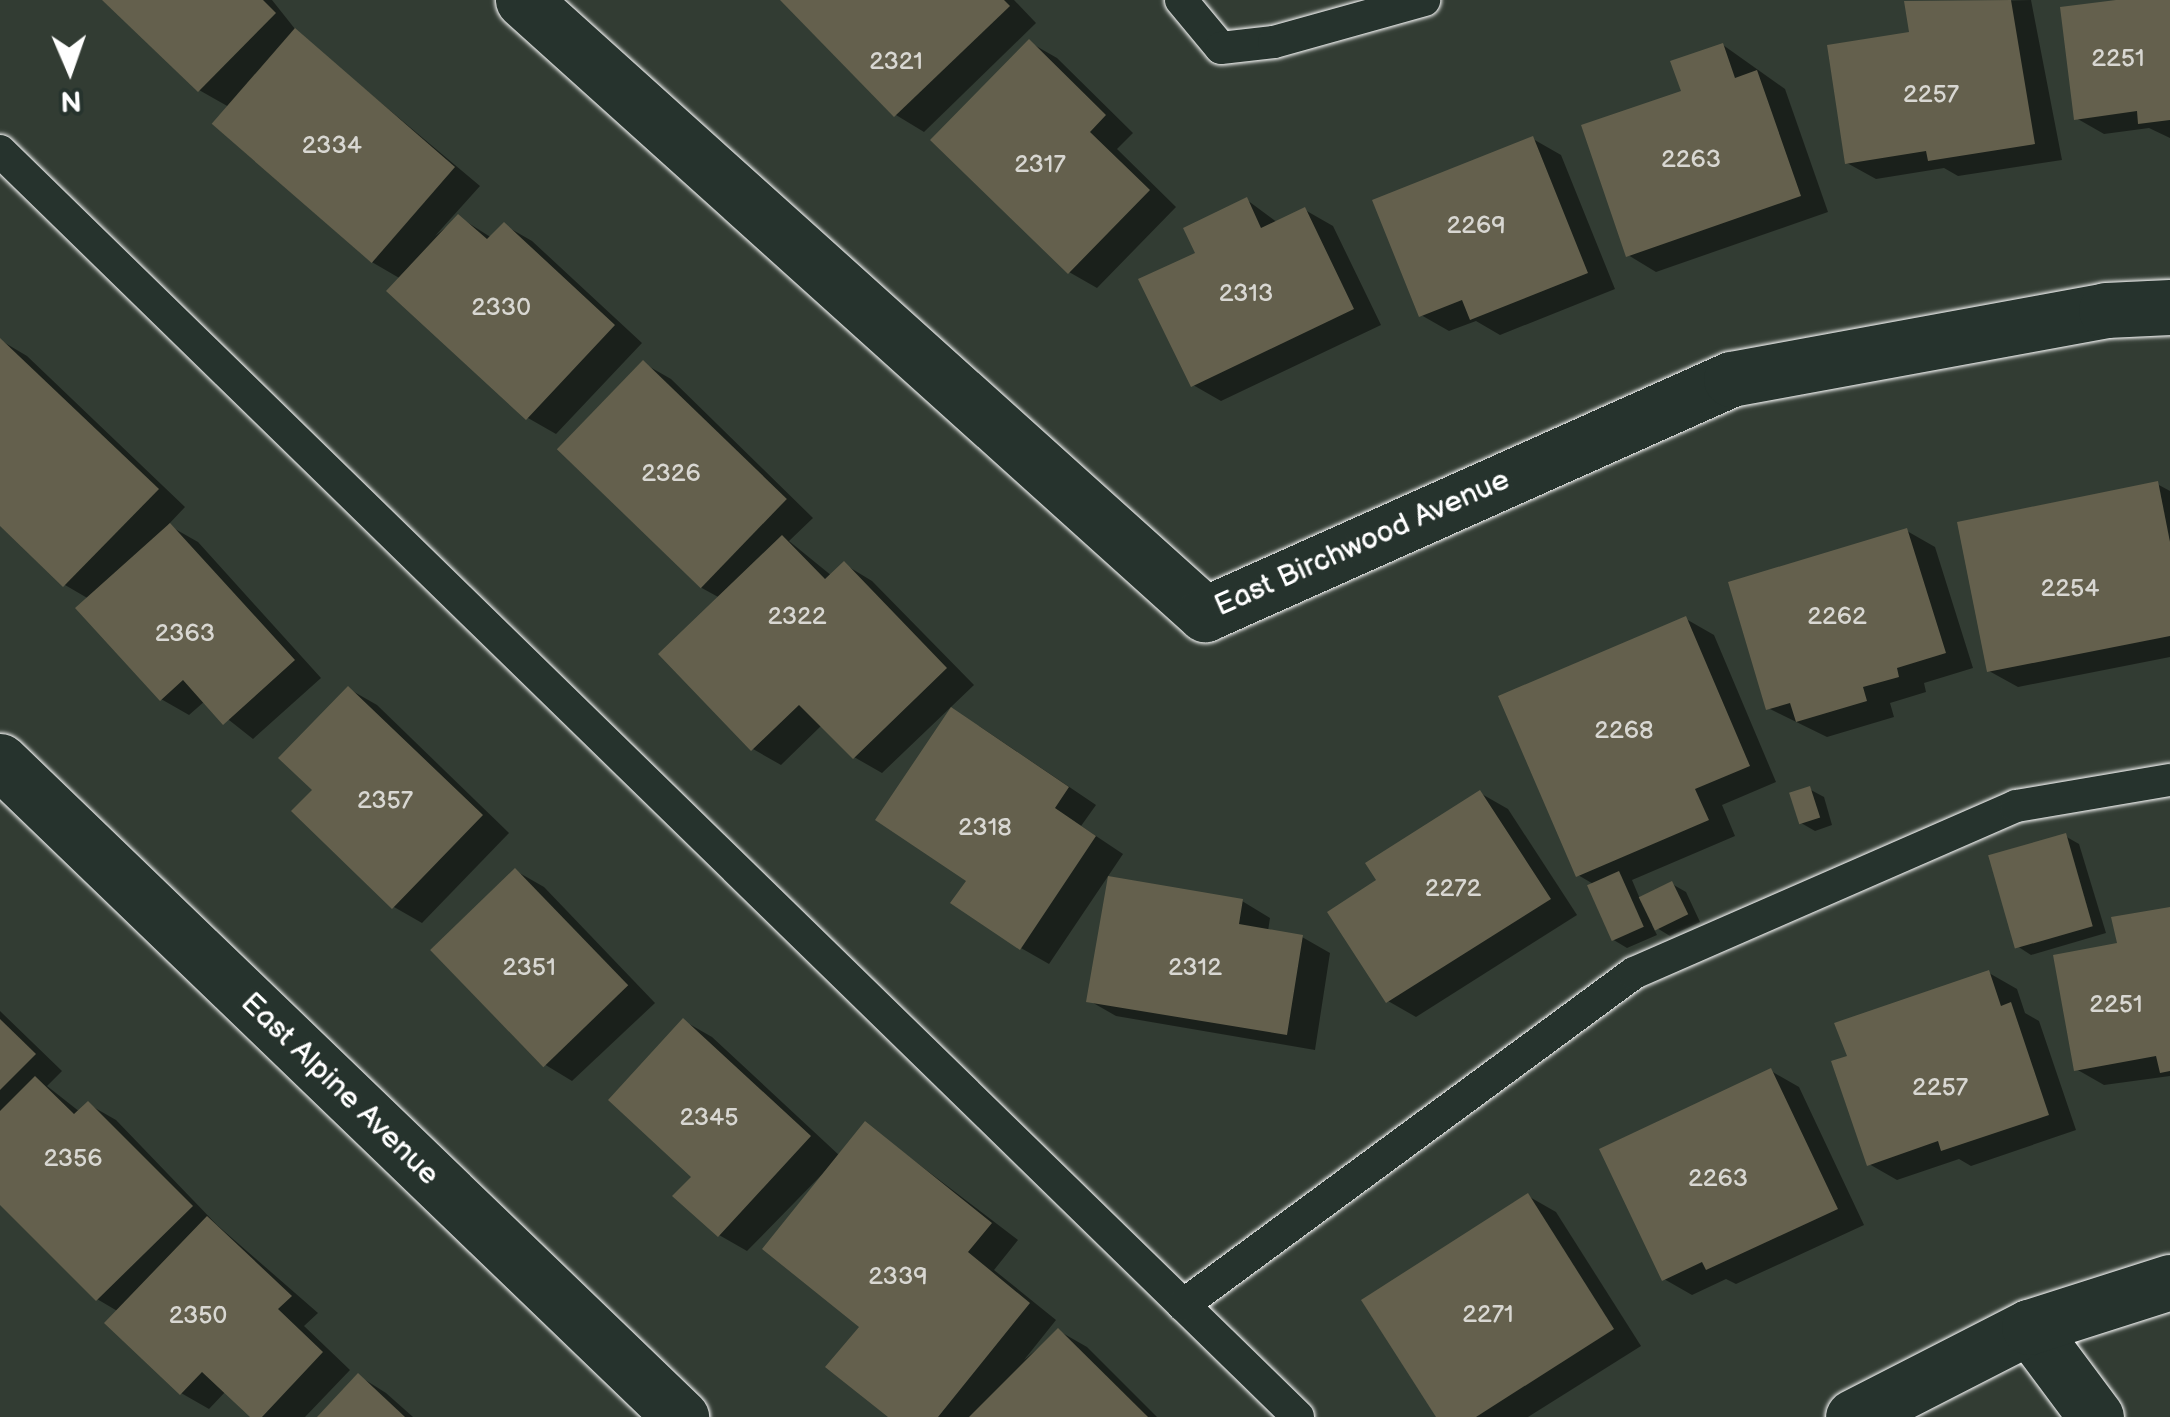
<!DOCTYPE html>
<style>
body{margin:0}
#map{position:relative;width:2170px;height:1417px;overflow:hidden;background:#323c33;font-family:"Balsamiq Sans",sans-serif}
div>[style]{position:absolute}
.shadow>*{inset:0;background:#0007}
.building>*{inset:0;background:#64604d;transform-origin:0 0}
.roads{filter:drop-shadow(0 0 2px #fff) drop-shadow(0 0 2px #fff)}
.lane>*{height:32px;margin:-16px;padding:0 16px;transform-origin:16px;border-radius:16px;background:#26332d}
.street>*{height:55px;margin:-27.5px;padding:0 27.5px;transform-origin:27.5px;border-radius:27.5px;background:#26332d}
span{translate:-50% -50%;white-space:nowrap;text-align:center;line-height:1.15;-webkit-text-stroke:8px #26332d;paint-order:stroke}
.number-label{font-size:25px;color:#d8d7d2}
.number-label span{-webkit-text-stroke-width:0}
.street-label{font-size:30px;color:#fff}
.north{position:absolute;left:20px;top:20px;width:100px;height:100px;-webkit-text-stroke:8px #26332d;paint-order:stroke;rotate:178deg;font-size:28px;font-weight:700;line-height:40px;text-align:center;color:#fff}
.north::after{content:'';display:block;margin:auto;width:35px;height:45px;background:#fff;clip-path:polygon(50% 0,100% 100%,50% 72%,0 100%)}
</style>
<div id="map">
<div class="shadow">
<i style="clip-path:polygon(106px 0,272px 0,299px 34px,480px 186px,435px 236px,459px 217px,492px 238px,504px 225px,532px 241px,642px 343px,556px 434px,528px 418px,401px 279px,370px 261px,229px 107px,199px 90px)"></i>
<i style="clip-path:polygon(783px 0,1014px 0,1036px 23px,924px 132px,896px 115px)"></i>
<i style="clip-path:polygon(2031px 0,2062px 160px,1958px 176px,1944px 168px,1876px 179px,1847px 163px,1912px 34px,1907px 3px)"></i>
<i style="clip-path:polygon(2135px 0,2170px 0,2170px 138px,2149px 128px,2104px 134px,2076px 118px)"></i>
<i style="clip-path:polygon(1029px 42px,1057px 58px,1133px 133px,1117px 149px,1176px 207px,1097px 288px,1069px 272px)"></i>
<i style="clip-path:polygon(1723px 45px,1785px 89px,1828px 212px,1656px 272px,1628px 255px,1684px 93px)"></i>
<i style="clip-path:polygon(1533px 139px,1561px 155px,1615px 289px,1500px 335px,1476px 321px,1449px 331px,1421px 315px)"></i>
<i style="clip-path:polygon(1247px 200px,1278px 223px,1305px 210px,1333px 226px,1381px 325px,1221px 401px,1193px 385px)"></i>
<i style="clip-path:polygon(0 340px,27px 356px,185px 507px,168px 525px,198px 542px,321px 678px,253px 739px,205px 701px,189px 715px,161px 699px,89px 599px,65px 585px,0 523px)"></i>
<i style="clip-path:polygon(643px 363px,671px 379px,813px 518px,789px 541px,832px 576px,844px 564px,872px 581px,974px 685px,882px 773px,854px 757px,822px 725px,781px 765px,753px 749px,720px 598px,700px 587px)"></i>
<i style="clip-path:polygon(2157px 484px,2170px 491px,2170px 657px,2018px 687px,1989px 671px)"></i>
<i style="clip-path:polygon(1907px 531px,1935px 547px,1973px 668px,1924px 683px,1926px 692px,1890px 703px,1894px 717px,1827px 737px,1768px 708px)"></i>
<i style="clip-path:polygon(1686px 619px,1714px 635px,1776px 782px,1722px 805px,1735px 836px,1632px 880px,1640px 899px,1672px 884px,1686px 892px,1700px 922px,1670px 936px,1652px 925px,1657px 935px,1627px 948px,1612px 939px,1595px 885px,1578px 875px)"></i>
<i style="clip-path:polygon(349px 689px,377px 705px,509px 833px,422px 923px,394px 907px,316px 790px)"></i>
<i style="clip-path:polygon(979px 726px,1096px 805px,1081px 826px,1123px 854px,1049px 964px,1021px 948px,969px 880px)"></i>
<i style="clip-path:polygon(1809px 789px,1824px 797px,1832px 825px,1815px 831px,1801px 823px)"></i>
<i style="clip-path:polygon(1480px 793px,1508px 809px,1577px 915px,1416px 1017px,1388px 1001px,1380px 881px)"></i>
<i style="clip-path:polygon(2065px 836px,2079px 844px,2106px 933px,2031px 955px,2017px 946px,2018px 850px)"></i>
<i style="clip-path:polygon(516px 871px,544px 887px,655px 1003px,572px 1081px,544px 1064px,434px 950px)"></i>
<i style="clip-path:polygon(1242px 901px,1270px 918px,1268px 931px,1302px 937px,1330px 953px,1315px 1050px,1116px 1016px,1088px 1000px)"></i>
<i style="clip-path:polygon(2170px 909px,2170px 1076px,2104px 1085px,2076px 1069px,2120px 945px)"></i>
<i style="clip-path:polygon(1989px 973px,2017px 989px,2025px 1013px,2039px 1021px,2076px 1130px,1971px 1166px,1959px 1159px,1897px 1180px,1869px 1164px,1850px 1058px)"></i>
<i style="clip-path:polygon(0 1011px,62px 1071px,47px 1086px,80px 1112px,88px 1104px,116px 1120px,217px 1225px,318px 1313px,304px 1326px,350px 1370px,305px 1417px,254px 1417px,226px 1391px,209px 1409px,181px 1393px,119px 1312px,97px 1299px,0 1201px)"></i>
<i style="clip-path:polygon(684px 1021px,712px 1037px,840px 1156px,866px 1124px,1018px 1240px,994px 1270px,1056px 1320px,1024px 1360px,1059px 1331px,1087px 1347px,1157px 1417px,892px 1417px,863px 1327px,839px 1157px,747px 1251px,719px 1235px,695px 1177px)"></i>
<i style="clip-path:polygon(1771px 1071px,1799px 1087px,1864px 1225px,1736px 1284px,1726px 1279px,1692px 1295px,1664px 1279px)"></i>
<i style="clip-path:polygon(1528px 1196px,1556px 1212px,1641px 1346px,1528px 1417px,1439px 1417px)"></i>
<i style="clip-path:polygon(359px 1376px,386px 1393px,413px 1417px,320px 1417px)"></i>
</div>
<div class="building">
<i style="clip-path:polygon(102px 0,263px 0,276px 13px,198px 92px)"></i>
<i style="clip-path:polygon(780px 0,1004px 0,1010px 6px,894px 117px)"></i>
<i style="clip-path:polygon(2011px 0,2035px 144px,1928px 161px,1926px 151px,1845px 164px,1827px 45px,1909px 32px,1904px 1px)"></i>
<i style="clip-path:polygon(2116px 0,2170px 0,2170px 120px,2138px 124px,2137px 111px,2074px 120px,2060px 7px)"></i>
<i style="left:295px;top:28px;width:212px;height:127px;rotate:41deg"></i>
<i style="clip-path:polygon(1029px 39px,1106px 115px,1090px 132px,1150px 190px,1068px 274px,930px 140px)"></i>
<i style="clip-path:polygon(1723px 43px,1735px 78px,1757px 70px,1801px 196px,1626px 257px,1581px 125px,1681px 91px,1670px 61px)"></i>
<i style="clip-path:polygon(1533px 136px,1588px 273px,1470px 320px,1462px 300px,1419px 317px,1372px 200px)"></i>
<i style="clip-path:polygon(1247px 197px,1261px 228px,1305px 207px,1354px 309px,1191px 387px,1138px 279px,1195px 253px,1183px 228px)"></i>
<i style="clip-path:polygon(458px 214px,487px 239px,504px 222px,615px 325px,526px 420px,386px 291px)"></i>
<i style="clip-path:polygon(0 338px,159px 489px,63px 587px,0 526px)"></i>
<i style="left:643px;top:360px;width:200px;height:124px;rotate:44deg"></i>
<i style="clip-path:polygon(2158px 481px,2170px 542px,2170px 636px,1987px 672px,1957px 522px)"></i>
<i style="clip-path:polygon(170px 523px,295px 660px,223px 725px,183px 680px,160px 701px,75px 608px)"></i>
<i style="clip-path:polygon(1907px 528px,1946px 653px,1897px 668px,1899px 677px,1863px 687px,1867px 701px,1796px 722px,1790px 703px,1766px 710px,1728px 582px)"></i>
<i style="clip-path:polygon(782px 535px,825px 579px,844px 561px,947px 668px,853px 759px,799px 705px,751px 751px,658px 654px)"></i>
<i style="clip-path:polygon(1686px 616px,1750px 766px,1695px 789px,1709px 820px,1576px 877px,1498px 696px)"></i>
<i style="clip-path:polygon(348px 686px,483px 815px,392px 909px,291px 811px,312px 790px,278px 758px)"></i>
<i style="clip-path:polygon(951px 707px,1069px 787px,1055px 808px,1096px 836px,1020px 950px,950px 903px,966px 881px,875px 820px)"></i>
<i style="left:1810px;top:786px;width:33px;height:22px;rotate:72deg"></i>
<i style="clip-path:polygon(1480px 790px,1551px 899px,1386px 1003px,1327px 912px,1376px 880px,1365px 863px)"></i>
<i style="left:2066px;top:833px;width:97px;height:81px;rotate:74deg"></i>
<i style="left:515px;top:868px;width:163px;height:118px;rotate:46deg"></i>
<i style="left:1619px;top:871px;width:61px;height:35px;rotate:66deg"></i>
<i style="clip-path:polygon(1108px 876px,1243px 899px,1239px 924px,1303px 935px,1287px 1035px,1086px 1002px)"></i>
<i style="left:1672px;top:881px;width:37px;height:37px;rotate:64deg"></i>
<i style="clip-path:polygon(2170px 907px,2170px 1071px,2160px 1073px,2156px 1056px,2074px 1071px,2053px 955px,2117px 943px,2111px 917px)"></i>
<i style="clip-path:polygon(1989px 970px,2001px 1006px,2011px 1002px,2049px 1115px,1941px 1151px,1938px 1141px,1867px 1166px,1831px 1061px,1847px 1056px,1834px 1023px)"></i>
<i style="clip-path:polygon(683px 1018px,811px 1136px,718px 1237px,672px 1196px,691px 1177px,608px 1100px)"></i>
<i style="clip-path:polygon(0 1019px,36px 1054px,0 1090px)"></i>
<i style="clip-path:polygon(1771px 1068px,1838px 1209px,1706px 1270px,1702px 1262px,1662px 1281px,1599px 1149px)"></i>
<i style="clip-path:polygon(35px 1076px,74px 1114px,88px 1101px,193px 1206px,96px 1301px,0 1205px,0 1111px)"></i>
<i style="clip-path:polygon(865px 1121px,992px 1223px,968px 1252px,1030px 1303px,938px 1417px,888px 1417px,825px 1367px,859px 1327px,762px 1249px)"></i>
<i style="clip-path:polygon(1528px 1193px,1614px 1329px,1476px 1417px,1436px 1417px,1361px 1300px)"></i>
<i style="clip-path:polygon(207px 1216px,292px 1296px,278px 1309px,323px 1352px,262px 1417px,250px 1417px,202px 1372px,180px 1395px,104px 1323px)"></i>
<i style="clip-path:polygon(1058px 1328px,1148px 1417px,969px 1417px)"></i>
<i style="clip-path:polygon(358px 1373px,389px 1402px,405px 1417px,317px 1417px)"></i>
</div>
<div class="roads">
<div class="lane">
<i style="left:1181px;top:0;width:62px;rotate:50.2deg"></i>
<i style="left:1221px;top:48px;width:53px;rotate:-6.5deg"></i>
<i style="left:1274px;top:42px;width:156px;rotate:-15.6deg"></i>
<i style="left:0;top:151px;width:1813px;rotate:44.28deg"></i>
<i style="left:1183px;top:1305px;width:560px;rotate:-36.36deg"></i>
<i style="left:1634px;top:973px;width:417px;rotate:-23.6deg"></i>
<i style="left:2016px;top:806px;width:156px;rotate:-9.6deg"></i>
</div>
<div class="street">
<i style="left:523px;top:0;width:918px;rotate:42deg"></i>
<i style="left:1205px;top:614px;width:576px;rotate:-24.07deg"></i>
<i style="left:1731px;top:379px;width:381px;rotate:-10.4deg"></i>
<i style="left:2106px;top:310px;width:64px;rotate:-2.7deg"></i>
<i style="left:0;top:761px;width:946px;rotate:43.93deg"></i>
<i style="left:2029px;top:1327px;width:112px;rotate:53.3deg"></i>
<i style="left:1853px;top:1417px;width:198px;rotate:-27.1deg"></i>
<i style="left:2029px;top:1327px;width:148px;rotate:-17.7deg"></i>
</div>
</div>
<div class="number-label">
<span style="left:2118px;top:59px">2251</span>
<span style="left:896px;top:62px">2321</span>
<span style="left:1931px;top:95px">2257</span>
<span style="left:332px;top:146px">2334</span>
<span style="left:1691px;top:160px">2263</span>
<span style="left:1040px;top:165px">2317</span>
<span style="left:1476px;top:226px">2269</span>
<span style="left:1246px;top:294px">2313</span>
<span style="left:501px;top:308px">2330</span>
<span style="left:671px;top:474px">2326</span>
<span style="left:2070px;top:589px">2254</span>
<span style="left:797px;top:617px">2322</span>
<span style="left:1837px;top:617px">2262</span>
<span style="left:185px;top:634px">2363</span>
<span style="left:1624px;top:731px">2268</span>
<span style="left:385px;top:801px">2357</span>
<span style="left:985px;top:828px">2318</span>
<span style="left:1453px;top:889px">2272</span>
<span style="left:529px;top:968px">2351</span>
<span style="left:1195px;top:968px">2312</span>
<span style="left:2116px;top:1005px">2251</span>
<span style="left:1940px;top:1088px">2257</span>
<span style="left:709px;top:1118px">2345</span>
<span style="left:73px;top:1159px">2356</span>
<span style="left:1718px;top:1179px">2263</span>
<span style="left:898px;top:1277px">2339</span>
<span style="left:1488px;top:1315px">2271</span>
<span style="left:198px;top:1316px">2350</span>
</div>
<div class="street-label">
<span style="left:1362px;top:543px;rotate:-24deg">East Birchwood Avenue</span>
<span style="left:340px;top:1089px;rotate:44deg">East Alpine Avenue</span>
</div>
<div class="north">N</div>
</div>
